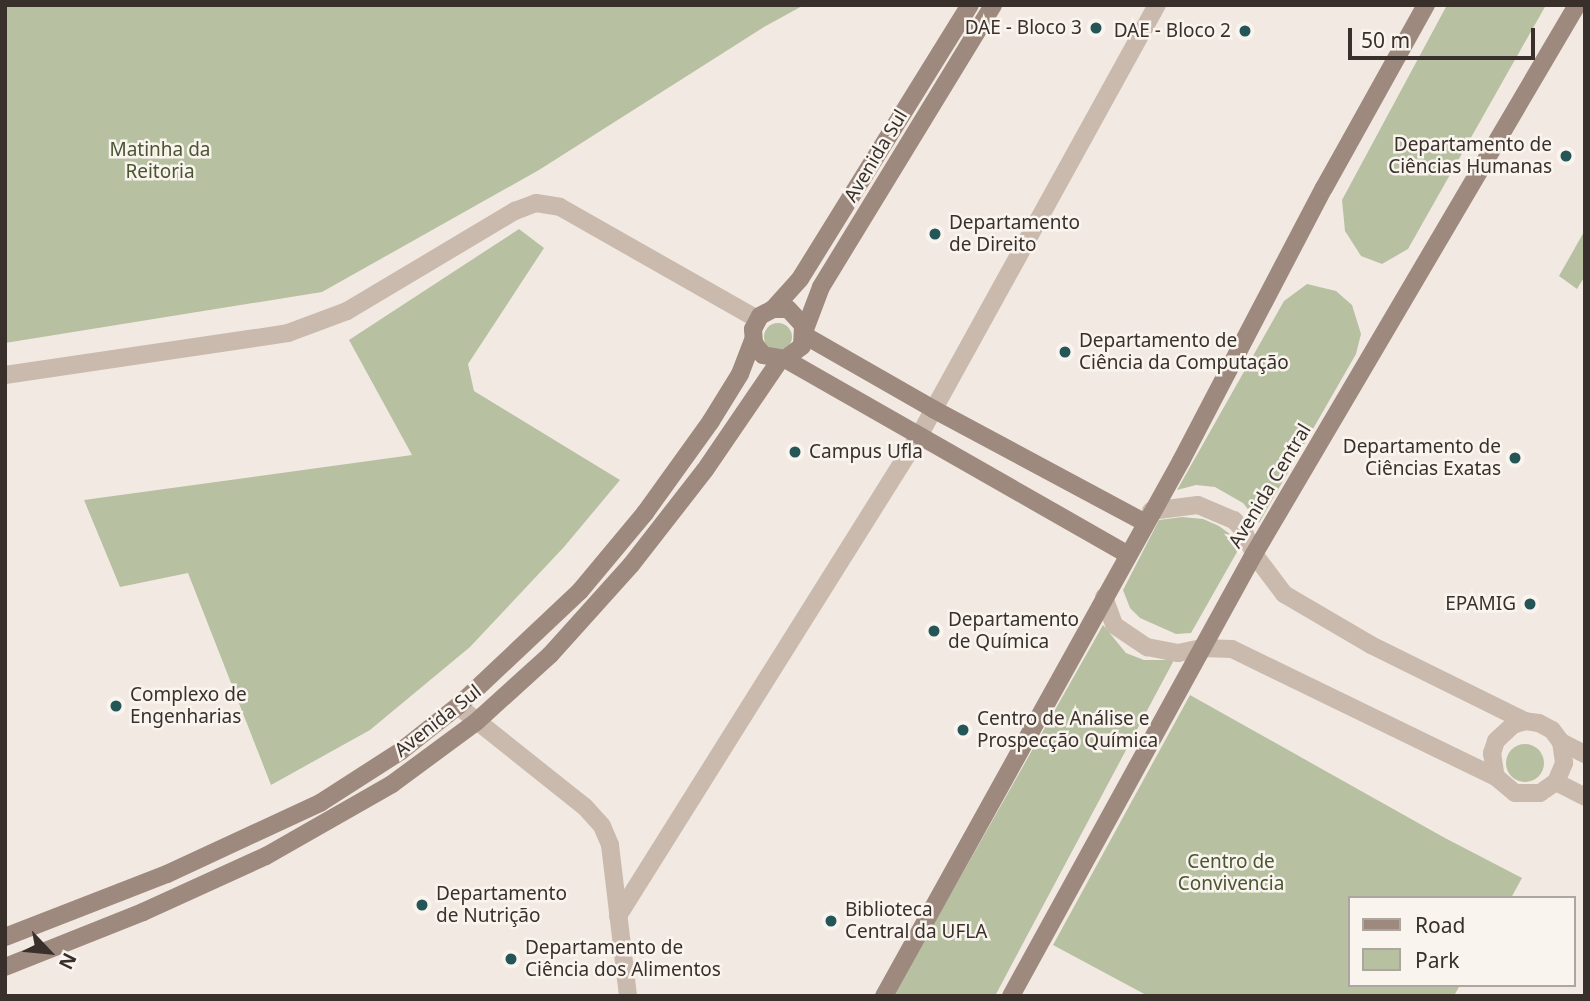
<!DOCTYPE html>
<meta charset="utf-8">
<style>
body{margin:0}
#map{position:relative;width:1590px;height:1001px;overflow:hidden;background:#f2eae2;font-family:"Noto Sans",sans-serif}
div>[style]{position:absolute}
.green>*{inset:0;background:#b7c1a2}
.round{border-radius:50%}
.street>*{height:18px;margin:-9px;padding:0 9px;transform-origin:9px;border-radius:9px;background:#cabaae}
.secondary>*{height:18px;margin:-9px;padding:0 9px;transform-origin:9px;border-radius:9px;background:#9e897f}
.dots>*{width:19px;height:19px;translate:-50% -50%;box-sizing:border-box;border:4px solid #faf4ee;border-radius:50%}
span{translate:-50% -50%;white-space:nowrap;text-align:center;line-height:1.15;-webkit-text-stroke:5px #faf4ee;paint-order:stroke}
.poi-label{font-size:19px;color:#39302c}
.right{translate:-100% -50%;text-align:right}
.left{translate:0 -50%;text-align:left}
.park-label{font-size:19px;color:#495631}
.street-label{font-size:19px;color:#39302c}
.frame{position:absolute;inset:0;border:7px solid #39302c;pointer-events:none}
.legend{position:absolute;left:1348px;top:896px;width:228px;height:91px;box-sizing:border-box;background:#faf4ee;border:2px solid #ada6a0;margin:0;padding:9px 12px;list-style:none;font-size:21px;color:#39302c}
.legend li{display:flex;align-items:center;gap:14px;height:35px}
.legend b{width:35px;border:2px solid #ada6a0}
.north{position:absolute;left:14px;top:917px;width:70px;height:70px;-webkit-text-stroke:5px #faf4ee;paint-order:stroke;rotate:116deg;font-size:19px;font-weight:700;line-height:28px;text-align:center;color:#39302c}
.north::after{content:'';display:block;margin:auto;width:24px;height:32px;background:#39302c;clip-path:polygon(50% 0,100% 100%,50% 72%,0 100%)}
.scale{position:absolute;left:1348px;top:28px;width:187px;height:32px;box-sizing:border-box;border:4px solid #39302c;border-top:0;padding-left:9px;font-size:21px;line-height:24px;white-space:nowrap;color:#39302c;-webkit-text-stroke:5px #faf4ee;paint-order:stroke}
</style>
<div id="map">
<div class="green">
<i style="clip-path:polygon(5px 5px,804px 5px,764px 27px,539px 170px,322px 292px,5px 343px)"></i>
<i style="clip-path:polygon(1447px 5px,1546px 5px,1408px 249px,1382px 264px,1361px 256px,1345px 231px,1342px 200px)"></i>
<i style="clip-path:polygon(519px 229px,544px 248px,468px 364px,474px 391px,620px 480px,564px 547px,470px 647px,370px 730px,271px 785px,188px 573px,120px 587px,84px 500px,412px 455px,349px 340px)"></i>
<i style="clip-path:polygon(1585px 230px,1585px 276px,1577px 289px,1559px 276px)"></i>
<i style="clip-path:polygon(1307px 284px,1336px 291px,1352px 305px,1361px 334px,1356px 354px,1259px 523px,1243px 503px,1215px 487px,1196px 485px,1177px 490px,1284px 301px)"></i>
<i class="round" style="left:764px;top:323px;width:28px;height:28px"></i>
<i style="clip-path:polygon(1182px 517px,1203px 519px,1219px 526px,1234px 537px,1237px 552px,1191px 633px,1176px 634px,1140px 618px,1130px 608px,1123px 590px,1159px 520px)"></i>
<i style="clip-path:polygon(1103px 625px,1126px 653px,1144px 660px,1174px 660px,995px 996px,893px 996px)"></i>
<i style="clip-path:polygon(1190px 695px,1445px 838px,1522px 878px,1511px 898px,1350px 898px,1350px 985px,1460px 985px,1454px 996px,1148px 996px,1053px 945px)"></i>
<i class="round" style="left:1506px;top:744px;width:38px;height:38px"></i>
</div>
<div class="street">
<i style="left:5px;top:375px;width:286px;rotate:-8.4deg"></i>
<i style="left:288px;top:333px;width:63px;rotate:-20.4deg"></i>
<i style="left:347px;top:311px;width:196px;rotate:-30.8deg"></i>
<i style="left:515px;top:211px;width:22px;rotate:-21deg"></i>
<i style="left:536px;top:203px;width:24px;rotate:9deg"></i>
<i style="left:560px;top:207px;width:227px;rotate:29.6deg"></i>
<i style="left:1151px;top:511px;width:47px;rotate:-7.3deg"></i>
<i style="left:1198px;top:505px;width:39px;rotate:23deg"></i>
<i style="left:1234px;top:520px;width:13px;rotate:48deg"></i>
<i style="left:1243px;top:530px;width:26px;rotate:65deg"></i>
<i style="left:1254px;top:554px;width:50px;rotate:53.1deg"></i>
<i style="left:1284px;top:594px;width:101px;rotate:30.4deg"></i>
<i style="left:1371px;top:645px;width:172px;rotate:26.3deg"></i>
<i style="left:1104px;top:597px;width:30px;rotate:70deg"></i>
<i style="left:1114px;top:625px;width:40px;rotate:34deg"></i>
<i style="left:1147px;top:647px;width:32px;rotate:11deg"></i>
<i style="left:1178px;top:653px;width:24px;rotate:-12deg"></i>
<i style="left:1201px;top:648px;width:31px;rotate:2deg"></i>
<i style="left:1232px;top:649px;width:293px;rotate:25.9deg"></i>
<i style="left:1496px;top:777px;width:25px;rotate:40deg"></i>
<i style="left:1515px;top:793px;width:25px"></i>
<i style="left:1540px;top:793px;width:19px;rotate:-35deg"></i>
<i style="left:1556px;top:782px;width:21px;rotate:-67deg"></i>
<i style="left:1564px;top:763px;width:21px;rotate:-98deg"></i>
<i style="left:1561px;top:742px;width:15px;rotate:-127deg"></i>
<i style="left:1552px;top:730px;width:15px;rotate:-152deg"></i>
<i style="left:1539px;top:723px;width:14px;rotate:-172deg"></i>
<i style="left:1525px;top:721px;width:13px;rotate:162deg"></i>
<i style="left:1513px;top:725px;width:23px;rotate:137deg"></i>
<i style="left:1496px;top:741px;width:13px;rotate:108deg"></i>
<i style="left:1492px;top:753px;width:24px;rotate:81deg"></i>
<i style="left:458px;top:706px;width:162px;rotate:38.5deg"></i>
<i style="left:585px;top:807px;width:25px;rotate:48deg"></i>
<i style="left:602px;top:826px;width:21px;rotate:67deg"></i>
<i style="left:610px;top:845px;width:152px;rotate:83.2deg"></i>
<i style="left:1561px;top:742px;width:27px;rotate:27deg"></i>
<i style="left:1556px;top:782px;width:33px;rotate:27deg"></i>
<i style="left:618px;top:916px;width:567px;rotate:-57.91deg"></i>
<i style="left:919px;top:436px;width:492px;rotate:-61.1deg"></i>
</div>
<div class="secondary">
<i style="left:773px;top:309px;width:40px;rotate:-48deg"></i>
<i style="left:800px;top:279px;width:322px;rotate:-58.2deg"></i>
<i style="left:804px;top:332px;width:48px;rotate:-69.3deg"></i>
<i style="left:821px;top:287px;width:330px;rotate:-58.6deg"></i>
<i style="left:804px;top:335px;width:149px;rotate:29.8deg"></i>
<i style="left:933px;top:409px;width:239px;rotate:28.2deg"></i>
<i style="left:785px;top:359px;width:21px;rotate:-37deg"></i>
<i style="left:802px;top:346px;width:21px;rotate:-87deg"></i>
<i style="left:803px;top:325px;width:22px;rotate:-133deg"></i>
<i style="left:788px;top:309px;width:15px;rotate:180deg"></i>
<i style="left:773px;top:309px;width:15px;rotate:152deg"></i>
<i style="left:760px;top:316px;width:15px;rotate:118deg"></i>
<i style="left:753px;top:329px;width:14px;rotate:86deg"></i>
<i style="left:754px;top:343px;width:15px;rotate:53deg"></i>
<i style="left:763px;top:355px;width:22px;rotate:10deg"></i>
<i style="left:785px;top:359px;width:394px;rotate:29.7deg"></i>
<i style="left:5px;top:937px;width:174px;rotate:-21.3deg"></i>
<i style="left:167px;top:874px;width:169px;rotate:-24.9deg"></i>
<i style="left:320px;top:803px;width:96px;rotate:-32.7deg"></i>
<i style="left:401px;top:751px;width:73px;rotate:-38.3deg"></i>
<i style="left:458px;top:706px;width:168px;rotate:-43.3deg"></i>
<i style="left:580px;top:591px;width:102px;rotate:-50.2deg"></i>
<i style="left:645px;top:513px;width:113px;rotate:-54.3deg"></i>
<i style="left:711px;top:421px;width:55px;rotate:-58.3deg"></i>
<i style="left:740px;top:374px;width:36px;rotate:-69deg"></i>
<i style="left:5px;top:967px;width:149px;rotate:-21.7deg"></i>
<i style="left:143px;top:912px;width:135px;rotate:-24.5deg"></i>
<i style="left:266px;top:856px;width:145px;rotate:-29.7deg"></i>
<i style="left:392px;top:784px;width:104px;rotate:-36.4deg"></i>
<i style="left:476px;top:722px;width:100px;rotate:-42.2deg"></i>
<i style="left:550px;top:655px;width:121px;rotate:-48deg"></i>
<i style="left:631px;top:565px;width:120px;rotate:-52.1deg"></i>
<i style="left:705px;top:470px;width:133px;rotate:-55.7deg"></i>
<i style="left:884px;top:996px;width:612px;rotate:-60.96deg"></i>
<i style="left:1181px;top:461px;width:308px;rotate:-62.4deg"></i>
<i style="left:1324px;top:188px;width:210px;rotate:-60.9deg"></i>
<i style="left:1011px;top:996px;width:504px;rotate:-61.2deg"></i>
<i style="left:1254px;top:554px;width:637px;rotate:-59.53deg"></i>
</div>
<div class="dots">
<i style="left:1096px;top:28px;background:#245658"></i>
<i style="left:1245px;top:31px;background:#245658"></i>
<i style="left:1566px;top:156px;background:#245658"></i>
<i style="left:935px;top:234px;background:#245658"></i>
<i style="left:1065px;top:352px;background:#245658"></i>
<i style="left:795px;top:452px;background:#245658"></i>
<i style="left:1515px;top:458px;background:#245658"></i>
<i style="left:1530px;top:604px;background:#245658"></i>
<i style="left:934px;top:631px;background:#245658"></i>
<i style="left:116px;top:706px;background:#245658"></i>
<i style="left:963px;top:730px;background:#245658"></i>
<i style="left:422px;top:905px;background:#245658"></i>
<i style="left:831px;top:921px;background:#245658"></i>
<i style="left:511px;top:959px;background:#245658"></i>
</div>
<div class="poi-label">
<span class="right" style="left:1082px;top:28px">DAE - Bloco 3</span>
<span class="right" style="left:1231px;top:31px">DAE - Bloco 2</span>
<span class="right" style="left:1552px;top:156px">Departamento de<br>Ciências Humanas</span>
<span class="left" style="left:949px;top:234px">Departamento<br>de Direito</span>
<span class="left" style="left:1079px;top:352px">Departamento de<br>Ciência da Computação</span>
<span class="right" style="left:1501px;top:458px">Departamento de<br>Ciências Exatas</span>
<span class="left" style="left:809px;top:452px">Campus Ufla</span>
<span class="right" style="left:1516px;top:604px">EPAMIG</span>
<span class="left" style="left:948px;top:631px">Departamento<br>de Química</span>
<span class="left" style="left:130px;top:706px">Complexo de<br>Engenharias</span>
<span class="left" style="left:977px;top:730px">Centro de Análise e<br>Prospecção Química</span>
<span class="left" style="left:436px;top:905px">Departamento<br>de Nutrição</span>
<span class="left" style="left:845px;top:921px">Biblioteca<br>Central da UFLA</span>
<span class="left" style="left:525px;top:959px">Departamento de<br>Ciência dos Alimentos</span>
</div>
<div class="park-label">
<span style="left:160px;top:161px">Matinha da<br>Reitoria</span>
<span style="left:1231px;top:873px">Centro de<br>Convivencia</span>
</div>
<div class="street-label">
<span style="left:876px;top:156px;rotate:-59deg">Avenida Sul</span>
<span style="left:1270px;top:486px;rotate:-59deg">Avenida Central</span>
<span style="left:438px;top:721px;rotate:-38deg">Avenida Sul</span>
</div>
<div class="frame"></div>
<ul class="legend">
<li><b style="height:9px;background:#9e897f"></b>Road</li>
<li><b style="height:19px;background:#b7c1a2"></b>Park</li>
</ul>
<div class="north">N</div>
<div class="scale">50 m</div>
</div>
